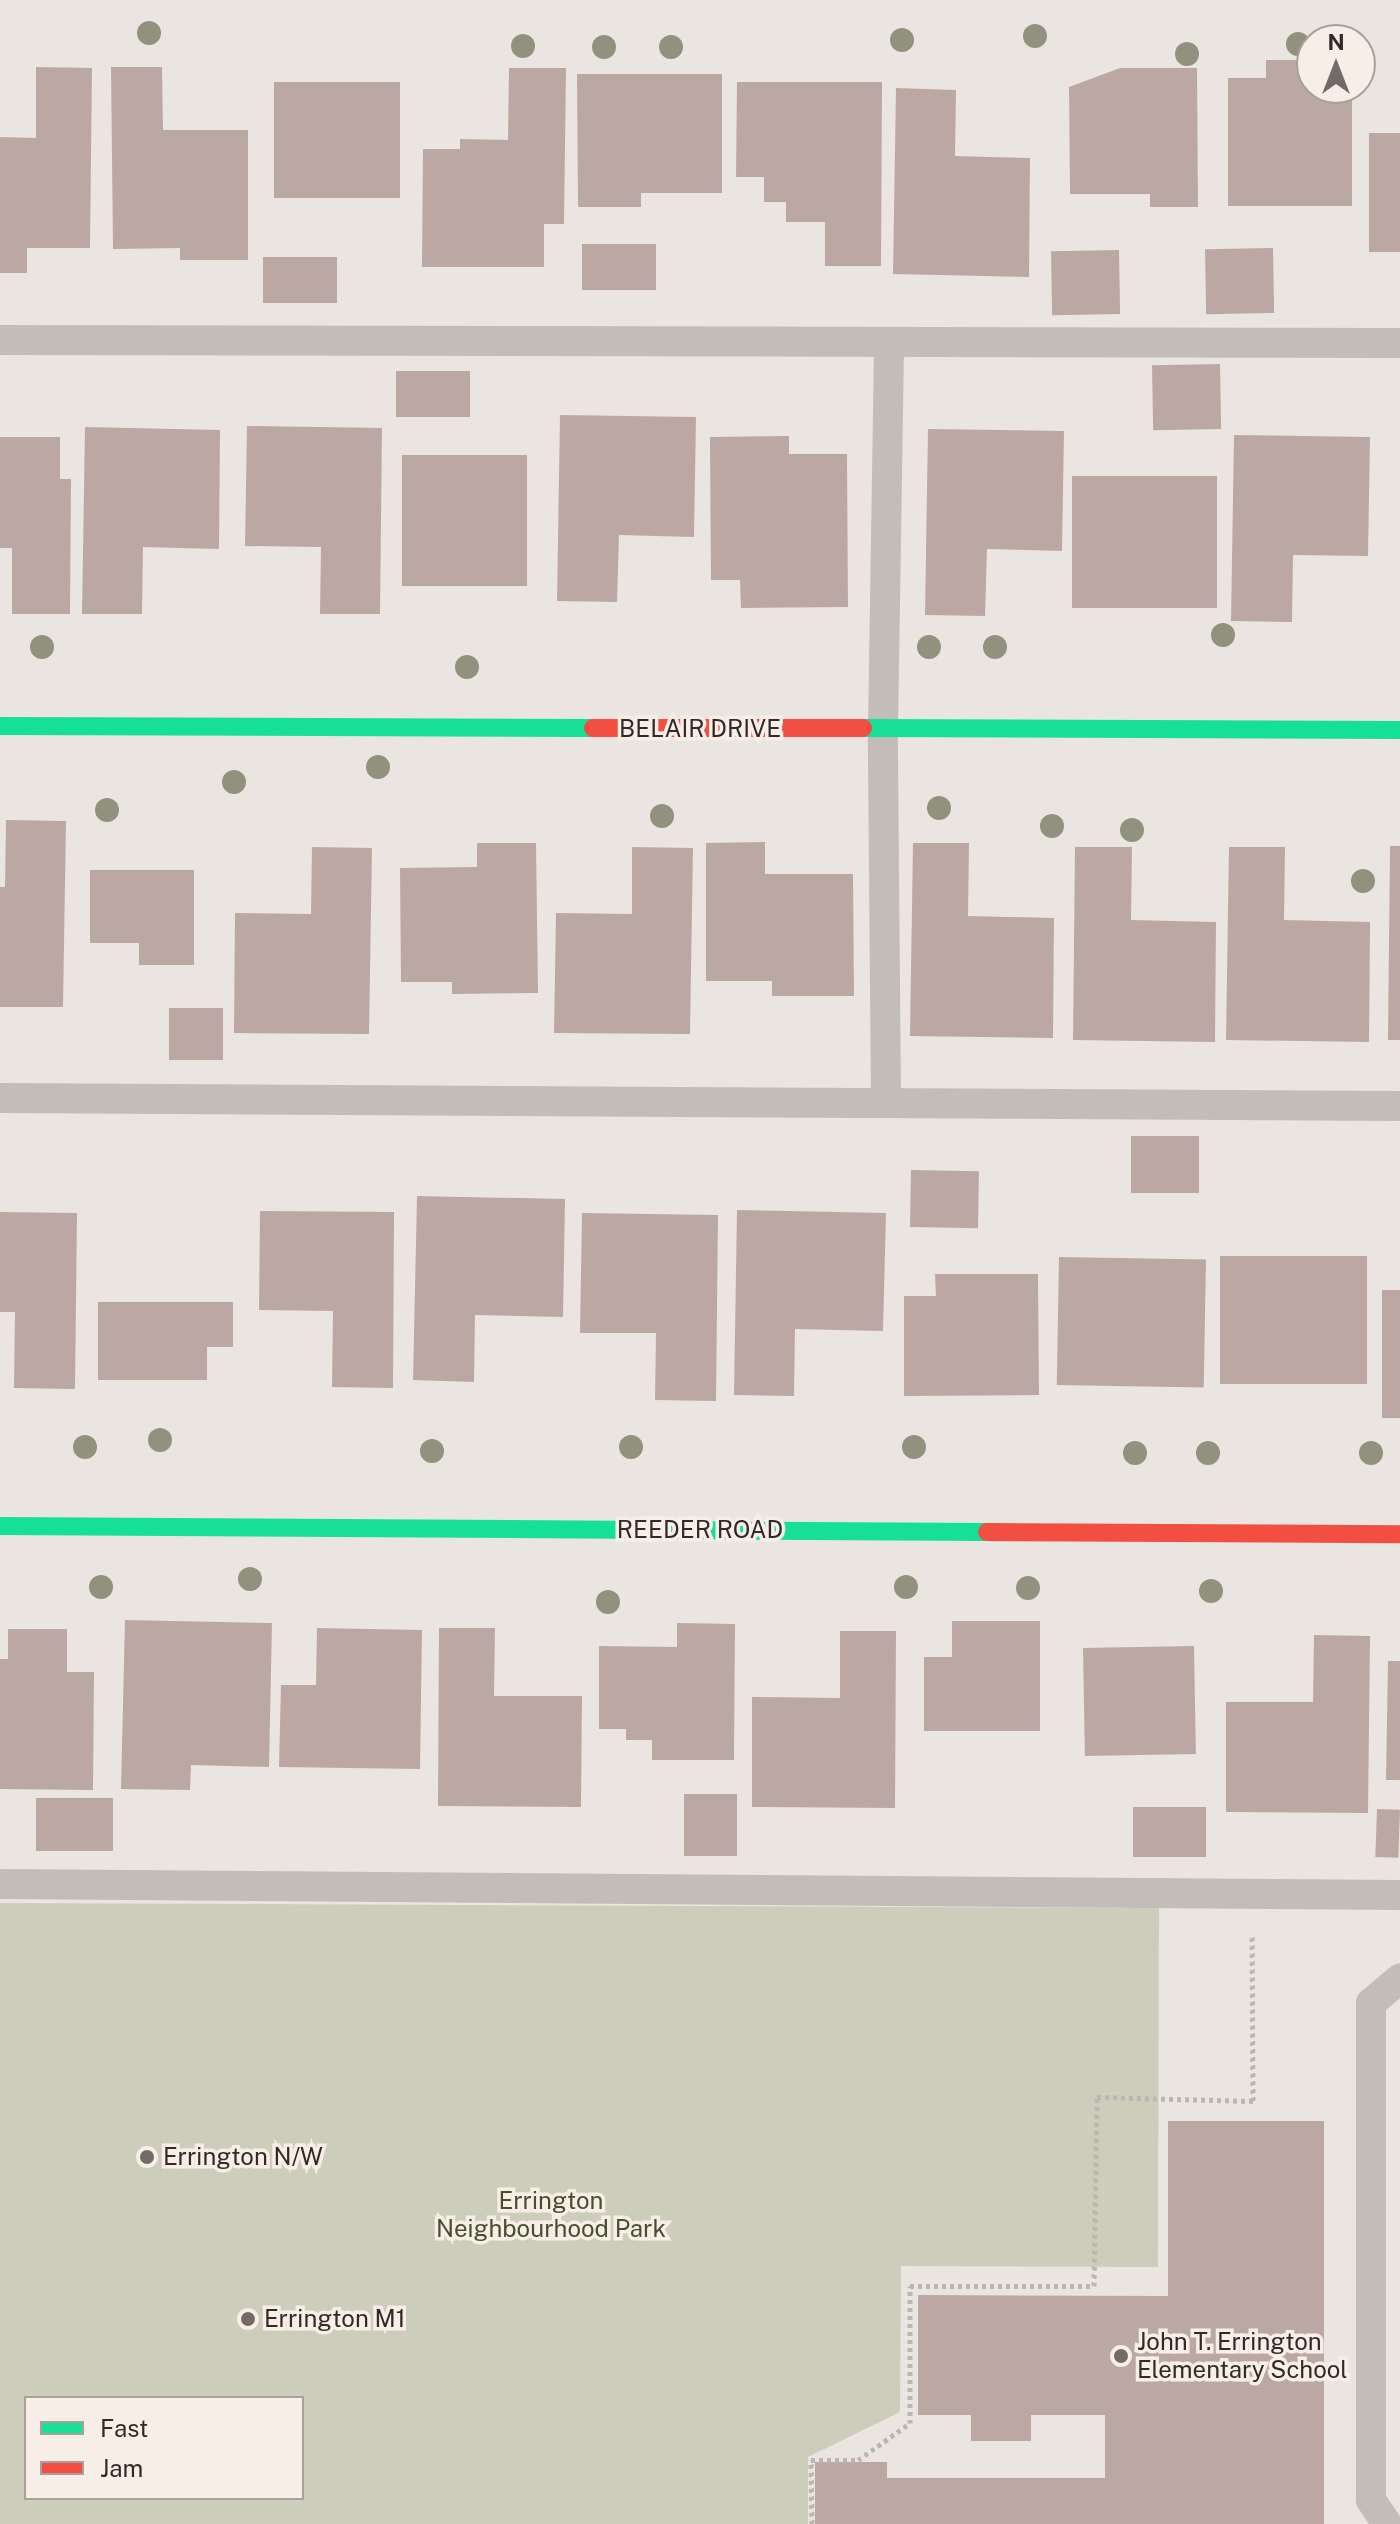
<!DOCTYPE html>
<style>
body{margin:0}
#map{position:relative;width:1400px;height:2524px;overflow:hidden;background:#eae5e0;font-family:"Public Sans",sans-serif}
div>[style]{position:absolute}
.green>*{inset:0;background:#cccebb}
.building>*{inset:0;background:#bca8a3;transform-origin:0 0}
.path>*{height:5px;margin-top:-2.5px;transform-origin:0;background:repeating-linear-gradient(90deg,#bcb6b2 0 4px,transparent 0 8px)}
.lane>*{height:30px;margin:-15px;padding:0 15px;transform-origin:15px;border-radius:15px;background:#c3bdb9}
.fast>*{height:18px;margin:-9px;padding:0 9px;transform-origin:9px;border-radius:9px;background:#16e098}
.jam>*{height:18px;margin:-9px;padding:0 9px;transform-origin:9px;border-radius:9px;background:#f24e42}
.trees>*{width:24px;height:24px;margin:-12px;border-radius:50%;background:#90927e}
.dots>*{width:22px;height:22px;translate:-50% -50%;box-sizing:border-box;border:4px solid #f7eee7;border-radius:50%}
span{translate:-50% -50%;white-space:nowrap;text-align:center;line-height:1.15;-webkit-text-stroke:7px #f7eee7;paint-order:stroke}
.street-label{font-size:24px;color:#332a28}
.poi-label{font-size:24px;color:#332a28}
.left{translate:0 -50%;text-align:left}
.park-label{font-size:24px;color:#464f2e}
.legend{position:absolute;left:24px;top:2396px;width:280px;height:104px;box-sizing:border-box;background:#f7eee7;border:2px solid #a9a09b;margin:0;padding:10px 14px;list-style:none;font-size:24px;color:#332a28}
.legend li{display:flex;align-items:center;gap:16px;height:40px}
.legend b{width:40px;border:2px solid #a9a09b}
.north{position:absolute;left:1296px;top:24px;width:80px;height:80px;box-sizing:border-box;background:#f7eee7;border:2px solid #a9a09b;border-radius:50%;rotate:0deg;font-size:22px;font-weight:700;line-height:32px;text-align:center;color:#332a28}
.north::after{content:'';display:block;margin:auto;width:28px;height:36px;background:#736b68;clip-path:polygon(50% 0,100% 100%,50% 72%,0 100%)}
</style>
<div id="map">
<div class="green">
<i style="clip-path:polygon(evenodd,0 1903px,1159px 1908px,1158px 2267px,901px 2266px,900px 2412px,808px 2457px,808px 2524px,0 2524px,0 1903px,302px 2398px,302px 2498px,26px 2498px,26px 2398px,302px 2398px)"></i>
</div>
<div class="building">
<i style="clip-path:polygon(1266px 60px,1312px 60px,1312px 88px,1352px 88px,1352px 206px,1228px 206px,1228px 78px,1266px 78px)"></i>
<i style="clip-path:polygon(36px 67px,92px 68px,90px 248px,27px 248px,27px 273px,0 273px,0 137px,36px 138px)"></i>
<i style="clip-path:polygon(111px 67px,162px 67px,163px 130px,248px 130px,248px 260px,180px 260px,180px 248px,113px 249px)"></i>
<i style="clip-path:polygon(509px 68px,566px 68px,564px 224px,544px 224px,544px 267px,422px 267px,423px 149px,460px 149px,460px 139px,508px 140px)"></i>
<i style="clip-path:polygon(1120px 68px,1197px 68px,1198px 207px,1150px 207px,1150px 194px,1070px 194px,1069px 87px)"></i>
<i style="clip-path:polygon(577px 74px,722px 74px,722px 193px,641px 193px,641px 207px,578px 207px)"></i>
<i style="left:274px;top:82px;width:126px;height:116px"></i>
<i style="clip-path:polygon(737px 82px,882px 82px,881px 266px,825px 266px,825px 222px,786px 222px,786px 202px,764px 202px,764px 177px,736px 177px)"></i>
<i style="clip-path:polygon(896px 88px,956px 90px,955px 156px,1030px 158px,1029px 277px,893px 274px)"></i>
<i style="left:1369px;top:133px;width:31px;height:119px"></i>
<i style="left:656px;top:244px;width:46px;height:74px;rotate:90deg"></i>
<i style="left:1273px;top:248px;width:65px;height:68px;rotate:89deg"></i>
<i style="left:1119px;top:250px;width:64px;height:68px;rotate:89deg"></i>
<i style="left:337px;top:257px;width:46px;height:74px;rotate:90deg"></i>
<i style="left:1220px;top:364px;width:65px;height:68px;rotate:89deg"></i>
<i style="left:396px;top:371px;width:74px;height:46px"></i>
<i style="clip-path:polygon(560px 415px,696px 417px,694px 537px,619px 535px,617px 602px,557px 601px)"></i>
<i style="clip-path:polygon(247px 426px,382px 428px,380px 614px,320px 614px,321px 547px,245px 546px)"></i>
<i style="clip-path:polygon(85px 427px,220px 430px,219px 549px,143px 547px,142px 614px,82px 614px)"></i>
<i style="clip-path:polygon(928px 429px,1064px 431px,1062px 551px,987px 549px,985px 616px,925px 615px)"></i>
<i style="clip-path:polygon(1234px 435px,1370px 437px,1368px 556px,1293px 555px,1292px 622px,1231px 621px)"></i>
<i style="clip-path:polygon(789px 436px,789px 454px,847px 454px,848px 607px,741px 608px,740px 580px,711px 580px,710px 437px)"></i>
<i style="clip-path:polygon(0 437px,60px 437px,60px 479px,71px 479px,70px 614px,12px 614px,12px 548px,0 548px)"></i>
<i style="left:402px;top:455px;width:125px;height:131px"></i>
<i style="left:1072px;top:476px;width:145px;height:132px"></i>
<i style="clip-path:polygon(6px 820px,66px 821px,63px 1007px,0 1007px,0 887px,5px 887px)"></i>
<i style="clip-path:polygon(765px 842px,765px 874px,853px 874px,854px 996px,772px 996px,772px 981px,706px 981px,706px 843px)"></i>
<i style="clip-path:polygon(477px 843px,536px 843px,538px 993px,452px 994px,452px 982px,401px 982px,400px 868px,477px 867px)"></i>
<i style="clip-path:polygon(913px 843px,969px 843px,968px 916px,1054px 918px,1053px 1038px,910px 1036px)"></i>
<i style="clip-path:polygon(1390px 846px,1400px 846px,1400px 1040px,1388px 1040px)"></i>
<i style="clip-path:polygon(312px 847px,372px 848px,369px 1034px,234px 1033px,235px 913px,311px 914px)"></i>
<i style="clip-path:polygon(632px 847px,693px 848px,690px 1034px,554px 1033px,556px 913px,632px 914px)"></i>
<i style="clip-path:polygon(1075px 847px,1132px 847px,1131px 920px,1216px 922px,1215px 1042px,1073px 1040px)"></i>
<i style="clip-path:polygon(1229px 847px,1285px 847px,1284px 920px,1370px 922px,1369px 1042px,1226px 1040px)"></i>
<i style="clip-path:polygon(90px 870px,194px 870px,194px 965px,139px 965px,139px 943px,90px 943px)"></i>
<i style="left:169px;top:1008px;width:54px;height:52px"></i>
<i style="left:1131px;top:1136px;width:68px;height:57px"></i>
<i style="left:911px;top:1170px;width:68px;height:57px;rotate:1deg"></i>
<i style="clip-path:polygon(417px 1196px,565px 1199px,563px 1317px,475px 1315px,474px 1382px,413px 1380px)"></i>
<i style="clip-path:polygon(737px 1210px,886px 1213px,883px 1331px,795px 1329px,794px 1396px,734px 1395px)"></i>
<i style="clip-path:polygon(260px 1211px,394px 1212px,393px 1388px,332px 1387px,333px 1311px,259px 1310px)"></i>
<i style="clip-path:polygon(0 1212px,77px 1213px,75px 1389px,14px 1388px,15px 1312px,0 1312px)"></i>
<i style="clip-path:polygon(582px 1213px,718px 1215px,716px 1401px,655px 1400px,656px 1333px,580px 1333px)"></i>
<i style="left:1220px;top:1256px;width:147px;height:128px"></i>
<i style="left:1059px;top:1257px;width:147px;height:128px;rotate:1deg"></i>
<i style="clip-path:polygon(935px 1274px,1038px 1274px,1039px 1395px,904px 1396px,904px 1296px,936px 1296px)"></i>
<i style="left:1382px;top:1290px;width:18px;height:128px"></i>
<i style="clip-path:polygon(98px 1302px,233px 1302px,233px 1347px,207px 1347px,207px 1380px,98px 1380px)"></i>
<i style="clip-path:polygon(125px 1620px,272px 1623px,269px 1767px,191px 1765px,190px 1790px,121px 1789px)"></i>
<i style="clip-path:polygon(952px 1621px,1040px 1621px,1040px 1731px,924px 1731px,924px 1657px,952px 1657px)"></i>
<i style="clip-path:polygon(677px 1623px,735px 1624px,734px 1760px,652px 1760px,652px 1740px,626px 1740px,626px 1729px,599px 1729px,599px 1646px,677px 1647px)"></i>
<i style="clip-path:polygon(317px 1628px,422px 1630px,420px 1769px,279px 1767px,281px 1685px,316px 1685px)"></i>
<i style="clip-path:polygon(439px 1628px,495px 1628px,494px 1696px,582px 1696px,581px 1807px,438px 1806px)"></i>
<i style="clip-path:polygon(8px 1629px,67px 1629px,67px 1672px,94px 1672px,93px 1790px,0 1789px,0 1659px,8px 1659px)"></i>
<i style="clip-path:polygon(840px 1631px,896px 1631px,895px 1808px,752px 1807px,752px 1697px,840px 1698px)"></i>
<i style="clip-path:polygon(1314px 1635px,1370px 1636px,1368px 1813px,1226px 1812px,1226px 1702px,1313px 1702px)"></i>
<i style="left:1194px;top:1646px;width:108px;height:111px;rotate:89deg"></i>
<i style="clip-path:polygon(1388px 1661px,1400px 1661px,1400px 1780px,1386px 1780px)"></i>
<i style="left:684px;top:1794px;width:53px;height:62px"></i>
<i style="left:36px;top:1798px;width:77px;height:53px"></i>
<i style="left:1133px;top:1807px;width:73px;height:50px"></i>
<i style="left:1377px;top:1809px;width:23px;height:48px;rotate:2deg"></i>
<i style="clip-path:polygon(1168px 2121px,1324px 2121px,1324px 2524px,815px 2524px,815px 2462px,887px 2462px,887px 2478px,1105px 2478px,1105px 2415px,1031px 2415px,1031px 2441px,971px 2441px,971px 2415px,918px 2415px,918px 2295px,1168px 2296px)"></i>
</div>
<div class="path">
<i style="left:812px;top:2524px;width:64px;rotate:-90.9deg"></i>
<i style="left:811px;top:2460px;width:47px"></i>
<i style="left:858px;top:2460px;width:64px;rotate:-35.4deg"></i>
<i style="left:910px;top:2423px;width:137px;rotate:-90deg"></i>
<i style="left:910px;top:2286px;width:184px"></i>
<i style="left:1094px;top:2286px;width:189px;rotate:-89.1deg"></i>
<i style="left:1097px;top:2097px;width:156px;rotate:1.5deg"></i>
<i style="left:1253px;top:2101px;width:167px;rotate:-90.3deg"></i>
</div>
<div class="lane">
<i style="left:0;top:340px;width:1400px;rotate:0.12deg"></i>
<i style="left:0;top:1098px;width:1400px;rotate:0.33deg"></i>
<i style="left:886px;top:1101px;width:371px;rotate:-90.5deg"></i>
<i style="left:883px;top:730px;width:387px;rotate:-89.1deg"></i>
<i style="left:0;top:1884px;width:1400px;rotate:0.45deg"></i>
<i style="left:1387px;top:2524px;width:29px;rotate:-124deg"></i>
<i style="left:1371px;top:2500px;width:497px;rotate:-90deg"></i>
<i style="left:1371px;top:2003px;width:38px;rotate:-40deg"></i>
</div>
<div class="fast">
<i style="left:0;top:726px;width:593px;rotate:0.19deg"></i>
<i style="left:863px;top:728px;width:537px;rotate:0.21deg"></i>
<i style="left:0;top:1526px;width:987px;rotate:0.35deg"></i>
</div>
<div class="jam">
<i style="left:593px;top:728px;width:270px"></i>
<i style="left:987px;top:1532px;width:413px;rotate:0.3deg"></i>
</div>
<div class="trees">
<i style="left:149px;top:33px"></i>
<i style="left:1035px;top:36px"></i>
<i style="left:902px;top:40px"></i>
<i style="left:1298px;top:44px"></i>
<i style="left:523px;top:46px"></i>
<i style="left:604px;top:47px"></i>
<i style="left:671px;top:47px"></i>
<i style="left:1187px;top:54px"></i>
<i style="left:1223px;top:635px"></i>
<i style="left:42px;top:647px"></i>
<i style="left:929px;top:647px"></i>
<i style="left:995px;top:647px"></i>
<i style="left:467px;top:667px"></i>
<i style="left:378px;top:767px"></i>
<i style="left:234px;top:782px"></i>
<i style="left:939px;top:808px"></i>
<i style="left:107px;top:810px"></i>
<i style="left:662px;top:816px"></i>
<i style="left:1052px;top:826px"></i>
<i style="left:1132px;top:830px"></i>
<i style="left:1363px;top:881px"></i>
<i style="left:160px;top:1440px"></i>
<i style="left:85px;top:1447px"></i>
<i style="left:631px;top:1447px"></i>
<i style="left:914px;top:1447px"></i>
<i style="left:432px;top:1451px"></i>
<i style="left:1135px;top:1453px"></i>
<i style="left:1208px;top:1453px"></i>
<i style="left:1371px;top:1453px"></i>
<i style="left:250px;top:1579px"></i>
<i style="left:101px;top:1587px"></i>
<i style="left:906px;top:1587px"></i>
<i style="left:1028px;top:1588px"></i>
<i style="left:1211px;top:1591px"></i>
<i style="left:608px;top:1602px"></i>
</div>
<div class="dots">
<i style="left:147px;top:2157px;background:#736b68"></i>
<i style="left:248px;top:2319px;background:#736b68"></i>
<i style="left:1121px;top:2356px;background:#736b68"></i>
</div>
<div class="street-label">
<span style="left:700px;top:729px">BELAIR DRIVE</span>
<span style="left:700px;top:1530px">REEDER ROAD</span>
</div>
<div class="poi-label">
<span class="left" style="left:163px;top:2157px">Errington N/W</span>
<span class="left" style="left:264px;top:2319px">Errington M1</span>
<span class="left" style="left:1137px;top:2356px">John T. Errington<br>Elementary School</span>
</div>
<div class="park-label">
<span style="left:551px;top:2215px">Errington<br>Neighbourhood Park</span>
</div>
<ul class="legend">
<li><b style="height:10px;background:#16e098"></b>Fast</li>
<li><b style="height:10px;background:#f24e42"></b>Jam</li>
</ul>
<div class="north">N</div>
</div>
